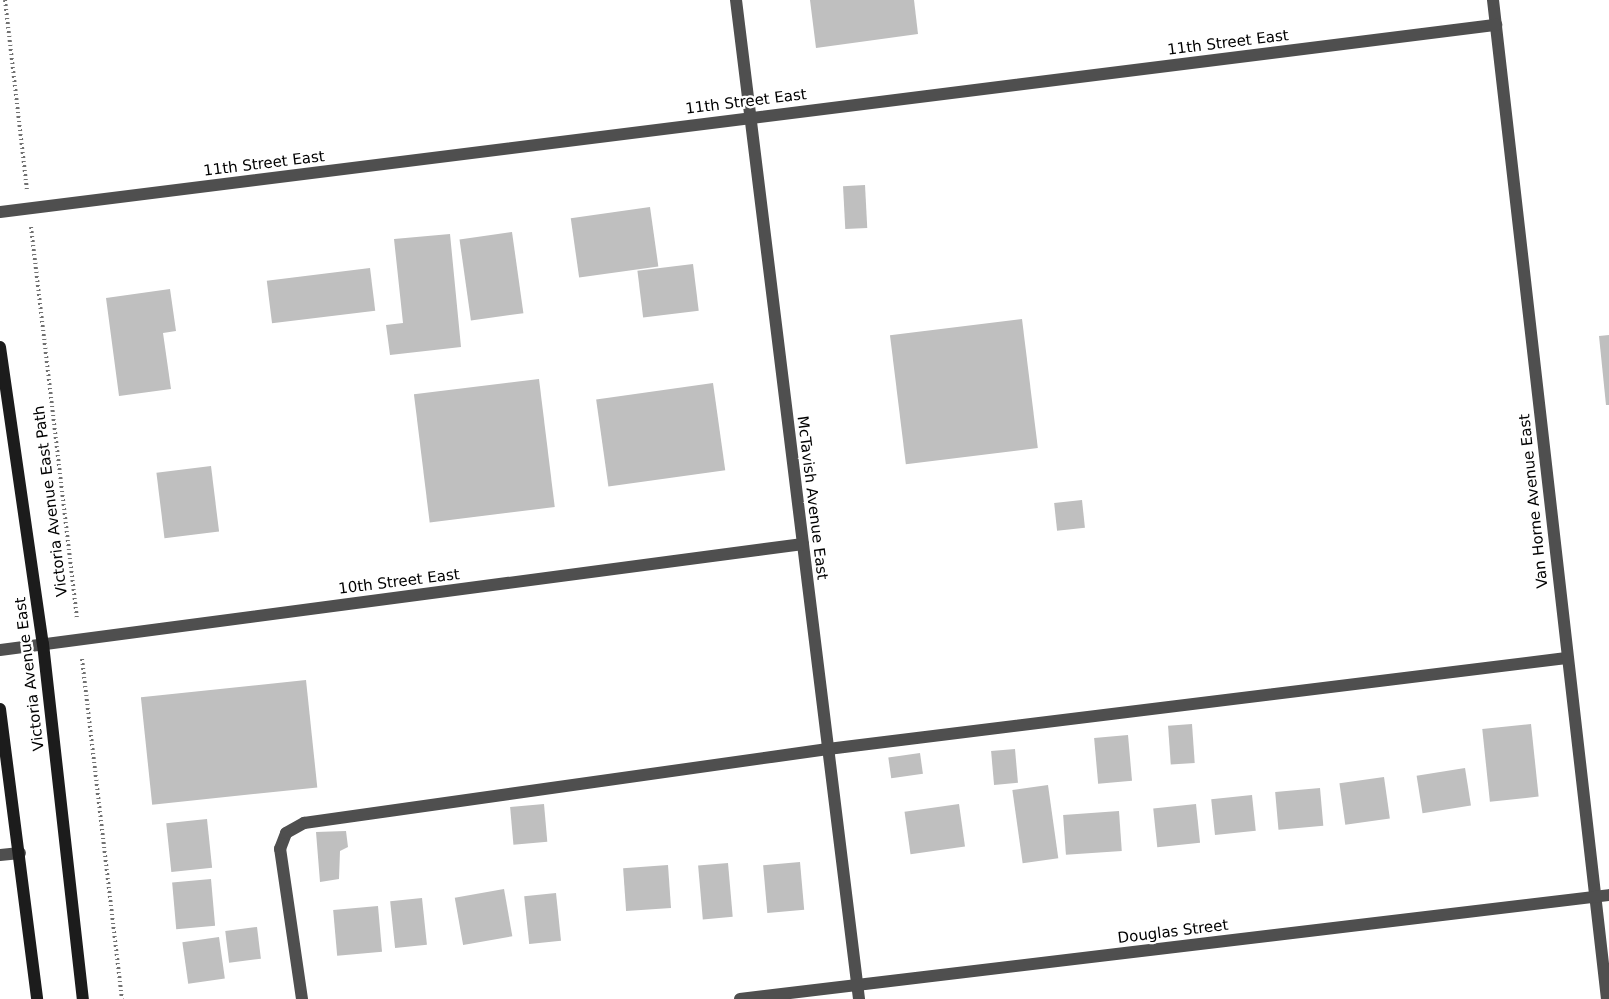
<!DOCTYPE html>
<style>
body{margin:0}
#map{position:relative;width:1609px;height:999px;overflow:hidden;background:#fff;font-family:"DejaVu Sans",sans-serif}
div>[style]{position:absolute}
.building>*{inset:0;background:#bfbfbf;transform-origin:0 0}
.path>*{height:4px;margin-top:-2px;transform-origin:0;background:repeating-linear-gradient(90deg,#717171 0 1.5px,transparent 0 4.5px)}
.service>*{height:12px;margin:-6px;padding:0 6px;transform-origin:6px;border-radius:6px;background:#4f4f4f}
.minor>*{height:12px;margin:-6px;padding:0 6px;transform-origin:6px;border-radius:6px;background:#4f4f4f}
.secondary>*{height:12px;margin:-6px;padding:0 6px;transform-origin:6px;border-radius:6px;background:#1c1c1c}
span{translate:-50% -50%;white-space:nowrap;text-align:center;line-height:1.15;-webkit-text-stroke:4.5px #fff;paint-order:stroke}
.street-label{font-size:15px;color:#000}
</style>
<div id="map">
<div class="building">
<i style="clip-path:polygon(810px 0,914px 0,918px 34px,816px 48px)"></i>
<i style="left:865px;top:185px;width:43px;height:22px;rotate:87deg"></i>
<i style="left:650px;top:207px;width:60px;height:80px;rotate:82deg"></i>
<i style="left:512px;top:232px;width:82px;height:53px;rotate:82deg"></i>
<i style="clip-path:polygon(450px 234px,461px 347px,390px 355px,386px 325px,403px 323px,394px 239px)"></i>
<i style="left:693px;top:264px;width:47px;height:56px;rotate:83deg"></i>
<i style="left:370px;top:268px;width:43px;height:104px;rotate:83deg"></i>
<i style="clip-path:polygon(170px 289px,176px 331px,163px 333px,171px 389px,119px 396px,106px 298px)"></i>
<i style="left:1022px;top:319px;width:130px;height:133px;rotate:83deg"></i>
<i style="clip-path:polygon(1609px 335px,1609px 405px,1606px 405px,1599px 336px)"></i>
<i style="left:539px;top:379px;width:129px;height:126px;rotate:83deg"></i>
<i style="left:713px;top:383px;width:88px;height:118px;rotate:82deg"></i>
<i style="left:211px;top:466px;width:66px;height:55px;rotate:83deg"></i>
<i style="left:1082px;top:500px;width:28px;height:28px;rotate:84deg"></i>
<i style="left:306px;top:680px;width:108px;height:166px;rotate:84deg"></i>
<i style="left:1192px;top:724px;width:39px;height:24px;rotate:86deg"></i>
<i style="left:1531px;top:724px;width:73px;height:49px;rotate:84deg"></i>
<i style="left:1128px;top:735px;width:46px;height:34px;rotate:85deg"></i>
<i style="left:1015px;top:749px;width:34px;height:24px;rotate:85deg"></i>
<i style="left:920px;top:753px;width:21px;height:32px;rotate:82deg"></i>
<i style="left:1465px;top:768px;width:38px;height:49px;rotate:81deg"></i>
<i style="left:1384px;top:777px;width:42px;height:45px;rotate:82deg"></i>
<i style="left:1048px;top:785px;width:74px;height:36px;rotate:82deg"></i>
<i style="left:1320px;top:788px;width:38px;height:45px;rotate:85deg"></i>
<i style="left:1252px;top:795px;width:36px;height:41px;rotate:84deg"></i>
<i style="left:544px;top:804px;width:38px;height:34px;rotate:85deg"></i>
<i style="left:959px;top:804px;width:43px;height:55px;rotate:82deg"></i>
<i style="left:1196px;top:804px;width:39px;height:43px;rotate:84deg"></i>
<i style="left:1119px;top:811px;width:40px;height:56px;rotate:86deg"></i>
<i style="left:207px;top:819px;width:49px;height:41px;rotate:84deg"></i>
<i style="clip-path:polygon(346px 831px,348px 847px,340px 851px,339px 879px,320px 882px,316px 832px)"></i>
<i style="left:800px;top:862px;width:48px;height:37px;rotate:85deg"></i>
<i style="left:728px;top:863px;width:54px;height:30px;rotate:85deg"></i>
<i style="left:668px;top:865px;width:43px;height:45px;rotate:86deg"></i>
<i style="left:211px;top:879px;width:47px;height:39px;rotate:85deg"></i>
<i style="left:504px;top:889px;width:48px;height:50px;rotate:80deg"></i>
<i style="left:556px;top:893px;width:48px;height:32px;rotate:84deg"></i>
<i style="left:422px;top:898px;width:47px;height:32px;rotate:84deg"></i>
<i style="left:378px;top:906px;width:46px;height:45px;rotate:85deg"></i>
<i style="left:257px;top:927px;width:32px;height:32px;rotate:83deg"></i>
<i style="left:219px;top:937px;width:42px;height:37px;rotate:82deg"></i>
</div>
<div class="path">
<i style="left:5px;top:0;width:191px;rotate:83.4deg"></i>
<i style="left:31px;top:227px;width:395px;rotate:83.3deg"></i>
<i style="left:82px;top:659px;width:342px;rotate:83.3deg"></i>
</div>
<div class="service">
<i style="left:0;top:855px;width:20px;rotate:-6deg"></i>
<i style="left:302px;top:999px;width:152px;rotate:-98.3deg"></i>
<i style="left:280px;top:849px;width:17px;rotate:-69deg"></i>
<i style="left:286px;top:833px;width:21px;rotate:-29deg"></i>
<i style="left:304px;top:823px;width:529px;rotate:-8.04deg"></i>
<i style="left:828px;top:749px;width:744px;rotate:-7.03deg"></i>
</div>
<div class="minor">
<i style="left:736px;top:0;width:1007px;rotate:82.98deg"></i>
<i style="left:1493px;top:0;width:1005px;rotate:83.49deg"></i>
<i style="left:0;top:212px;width:1508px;rotate:-7.13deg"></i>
<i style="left:0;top:650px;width:810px;rotate:-7.52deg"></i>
<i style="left:740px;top:999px;width:875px;rotate:-6.82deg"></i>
</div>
<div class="secondary">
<i style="left:0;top:347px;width:300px;rotate:81.8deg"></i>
<i style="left:43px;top:644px;width:357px;rotate:83.6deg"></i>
<i style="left:0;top:709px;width:292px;rotate:82.7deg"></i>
</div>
<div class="street-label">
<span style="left:1228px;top:43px;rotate:-7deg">11th Street East</span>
<span style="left:746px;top:102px;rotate:-7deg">11th Street East</span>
<span style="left:264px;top:164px;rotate:-7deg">11th Street East</span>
<span style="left:812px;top:498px;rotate:83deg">McTavish Avenue East</span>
<span style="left:51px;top:501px;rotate:-97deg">Victoria Avenue East Path</span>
<span style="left:1534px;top:501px;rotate:-96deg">Van Horne Avenue East</span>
<span style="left:399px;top:582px;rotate:-7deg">10th Street East</span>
<span style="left:30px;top:674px;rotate:-97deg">Victoria Avenue East</span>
<span style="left:1173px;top:932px;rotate:-7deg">Douglas Street</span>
</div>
</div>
